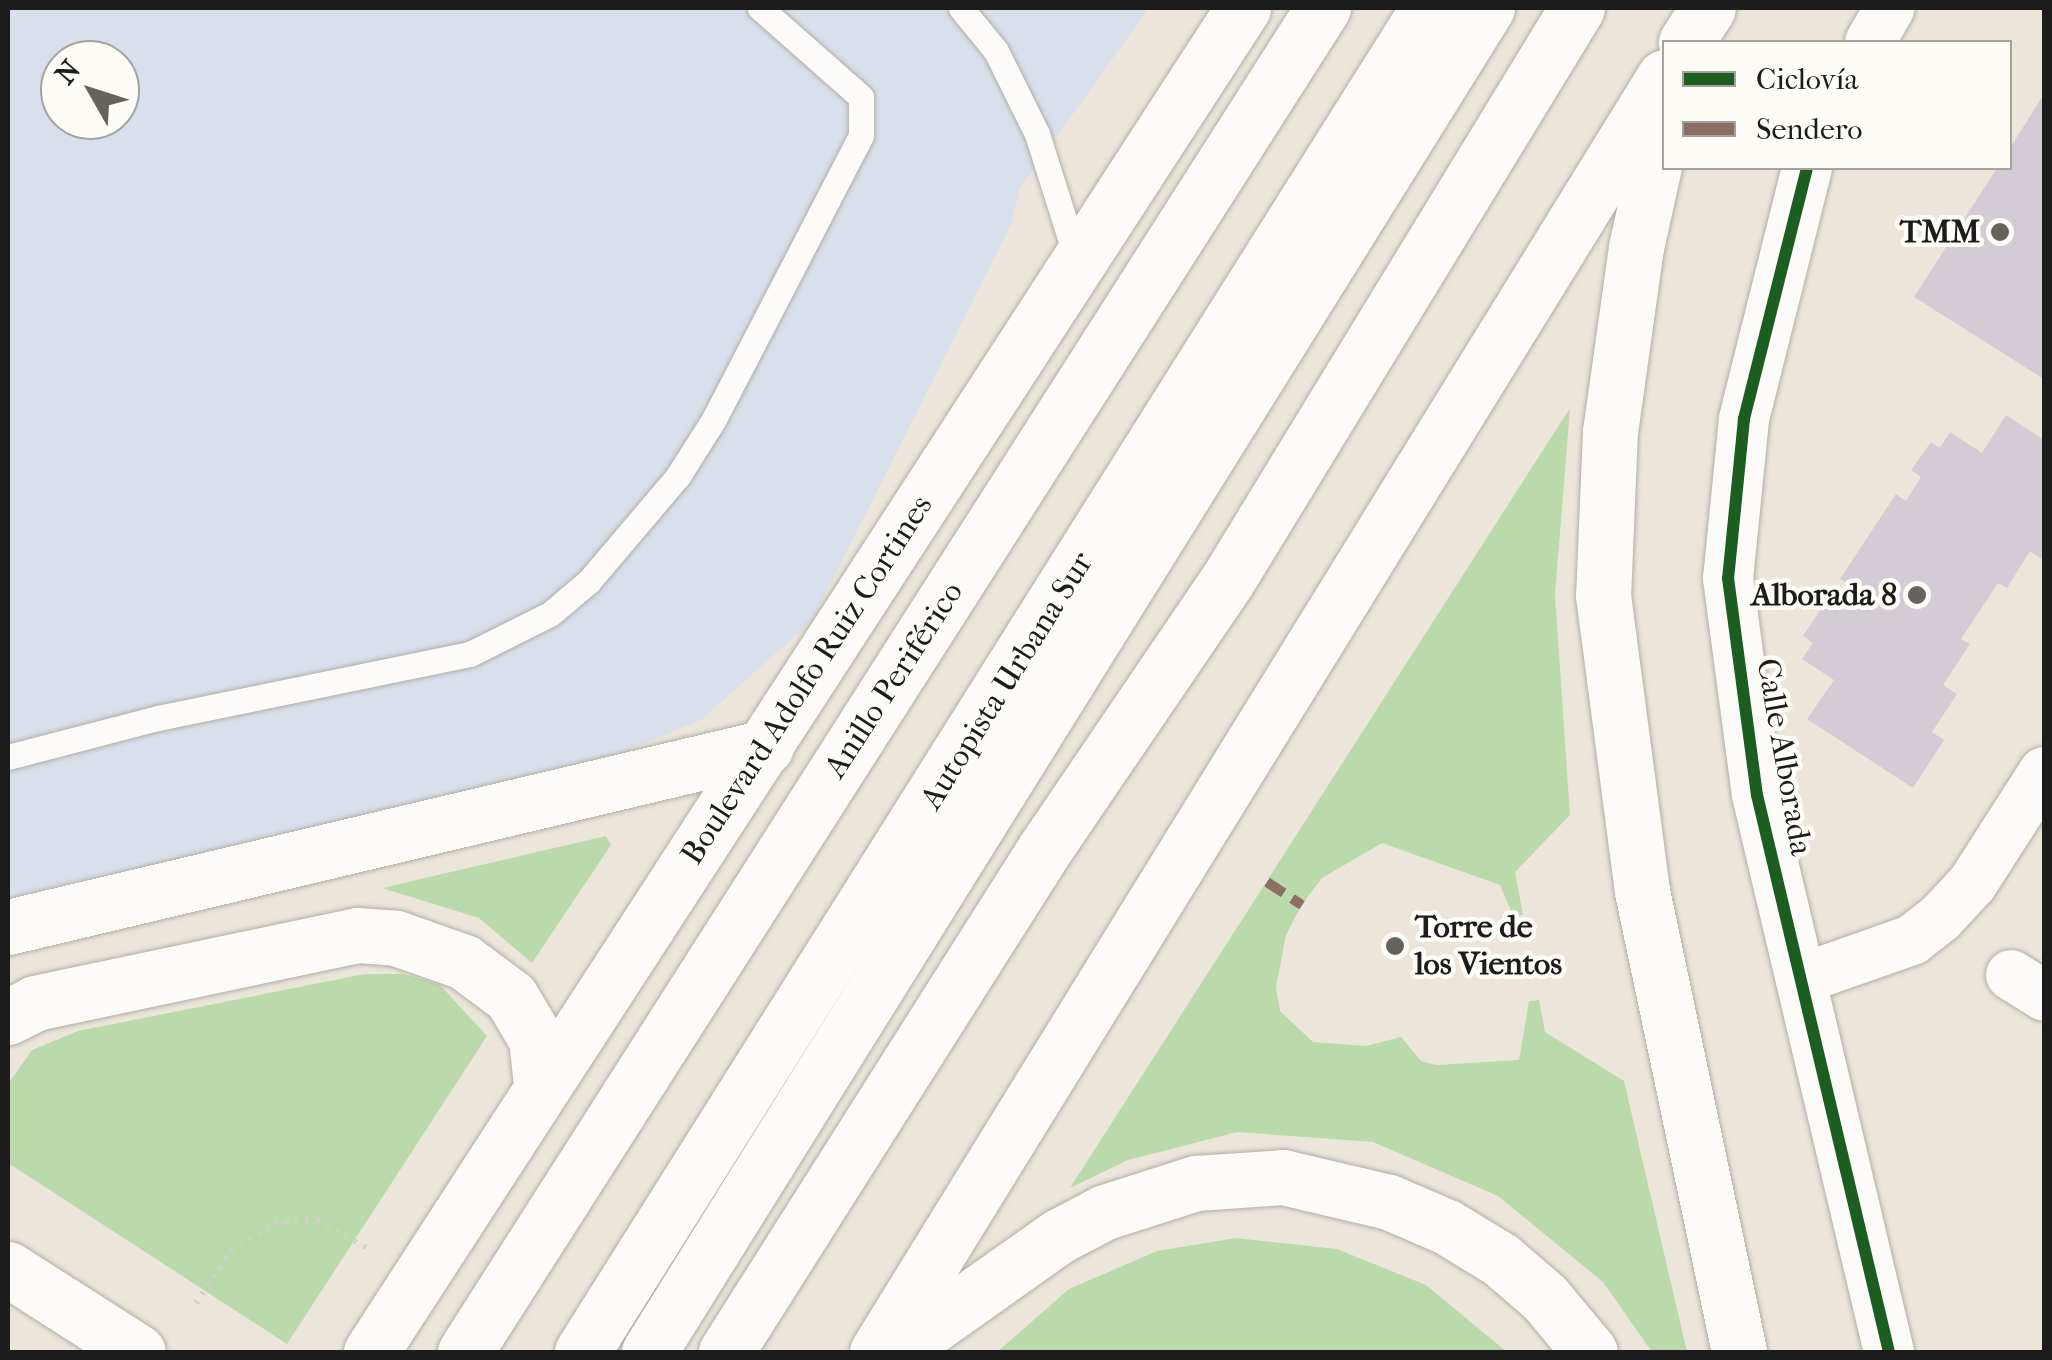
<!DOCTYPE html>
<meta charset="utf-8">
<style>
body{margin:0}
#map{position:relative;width:2052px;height:1360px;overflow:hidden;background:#ebe6d9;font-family:"IM FELL French Canon",serif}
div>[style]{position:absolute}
.built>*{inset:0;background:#d9e0eb}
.green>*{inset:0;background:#bbdaab}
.building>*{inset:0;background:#d3ccd4}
.path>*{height:6px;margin-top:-3px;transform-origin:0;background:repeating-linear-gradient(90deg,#d2d0cd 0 2.5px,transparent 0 10.5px)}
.roads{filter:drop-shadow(0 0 2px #b1aea6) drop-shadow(0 0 2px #b1aea6)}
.lane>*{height:25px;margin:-12.5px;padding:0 12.5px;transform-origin:12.5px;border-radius:12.5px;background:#fcfbf9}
.street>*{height:50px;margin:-25px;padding:0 25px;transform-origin:25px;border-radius:25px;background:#fcfbf9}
.secondary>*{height:55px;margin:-27.5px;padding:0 27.5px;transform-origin:27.5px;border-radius:27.5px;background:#fcfbf9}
.highway>*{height:55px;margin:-27.5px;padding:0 27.5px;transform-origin:27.5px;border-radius:27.5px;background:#fcfbf9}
.quiet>*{height:10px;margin-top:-5px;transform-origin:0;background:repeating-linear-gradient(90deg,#8d6e63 0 20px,transparent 0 30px)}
.cycleway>*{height:12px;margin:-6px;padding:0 6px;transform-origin:6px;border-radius:6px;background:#1b5e20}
.dots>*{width:28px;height:28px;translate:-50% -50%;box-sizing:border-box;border:5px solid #fdfcf7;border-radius:50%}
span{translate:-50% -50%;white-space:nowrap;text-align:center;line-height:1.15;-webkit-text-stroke:9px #fdfcf7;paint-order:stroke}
.poi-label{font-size:32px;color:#1c1c1c;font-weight:700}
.right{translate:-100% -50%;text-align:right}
.left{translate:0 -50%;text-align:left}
.street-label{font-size:32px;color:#1c1c1c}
.frame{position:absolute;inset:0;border:10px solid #1c1c1c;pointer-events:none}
.legend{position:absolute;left:1662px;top:40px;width:350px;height:130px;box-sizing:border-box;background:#fdfcf7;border:2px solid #a3a29f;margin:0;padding:12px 18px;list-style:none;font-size:30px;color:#1c1c1c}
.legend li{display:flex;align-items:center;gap:20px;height:50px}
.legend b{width:50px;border:2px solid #a3a29f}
.north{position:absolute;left:40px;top:40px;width:100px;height:100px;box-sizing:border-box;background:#fdfcf7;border:2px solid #a3a29f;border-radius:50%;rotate:309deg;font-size:28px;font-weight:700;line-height:40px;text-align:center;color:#1c1c1c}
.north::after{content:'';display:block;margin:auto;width:35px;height:45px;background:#64635e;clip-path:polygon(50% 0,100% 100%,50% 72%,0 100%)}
</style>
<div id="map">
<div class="built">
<i style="clip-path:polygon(evenodd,8px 8px,1149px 8px,1020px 188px,1011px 225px,812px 621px,701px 720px,579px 771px,8px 897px,8px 8px,60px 60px,120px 60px,120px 120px,60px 120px,60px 60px)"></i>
</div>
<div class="green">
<i style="clip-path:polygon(1570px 408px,1555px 595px,1570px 815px,1515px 872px,1523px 915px,1513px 916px,1500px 885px,1382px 843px,1322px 878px,1302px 904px,1286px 935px,1276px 987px,1280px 1011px,1313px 1042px,1366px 1046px,1401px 1037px,1421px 1061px,1437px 1065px,1519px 1060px,1529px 1001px,1539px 1000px,1545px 1032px,1624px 1081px,1687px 1352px,1652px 1352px,1603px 1282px,1498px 1196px,1373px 1142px,1237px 1132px,1128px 1160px,1070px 1188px)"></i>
<i style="clip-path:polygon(606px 836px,611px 845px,532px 963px,479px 918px,382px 888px)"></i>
<i style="clip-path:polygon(365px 974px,404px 974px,440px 985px,487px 1036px,287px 1344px,8px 1163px,8px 1084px,32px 1050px,78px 1031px)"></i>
<i style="clip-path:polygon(1236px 1238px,1337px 1249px,1426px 1285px,1507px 1352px,997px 1352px,1069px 1289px,1157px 1251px)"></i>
</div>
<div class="building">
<i style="clip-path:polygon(2044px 94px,2044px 379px,1914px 297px,1997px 168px,2010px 168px,2010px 148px)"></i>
<i style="clip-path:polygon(2006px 415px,2044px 440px,2044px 561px,2030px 551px,2007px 588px,1998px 583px,1961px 639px,1970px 644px,1943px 685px,1957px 694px,1932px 732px,1944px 740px,1913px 788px,1807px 719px,1834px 680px,1802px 659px,1813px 643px,1803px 636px,1825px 603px,1834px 609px,1851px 585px,1840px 579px,1896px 494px,1906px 501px,1921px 477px,1911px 470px,1931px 442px,1940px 448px,1950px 432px,1982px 453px)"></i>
</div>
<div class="path">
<i style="left:196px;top:1303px;width:63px;rotate:-56.1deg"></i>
<i style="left:231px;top:1251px;width:51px;rotate:-33.1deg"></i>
<i style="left:274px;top:1223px;width:44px;rotate:-3.9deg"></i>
<i style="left:318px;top:1220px;width:60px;rotate:30deg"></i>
</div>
<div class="roads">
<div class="lane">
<i style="left:961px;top:8px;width:55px;rotate:50.9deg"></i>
<i style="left:996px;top:51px;width:93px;rotate:63.7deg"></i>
<i style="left:1037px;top:134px;width:132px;rotate:72.4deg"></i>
<i style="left:8px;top:757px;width:155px;rotate:-14.6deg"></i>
<i style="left:158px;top:718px;width:318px;rotate:-11.6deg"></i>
<i style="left:470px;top:654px;width:89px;rotate:-26.6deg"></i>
<i style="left:550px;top:614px;width:51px;rotate:-40.2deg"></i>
<i style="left:589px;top:581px;width:138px;rotate:-49.7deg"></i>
<i style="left:678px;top:476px;width:67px;rotate:-57.7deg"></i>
<i style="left:714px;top:419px;width:320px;rotate:-62.6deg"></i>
<i style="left:861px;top:135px;width:38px;rotate:-90deg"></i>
<i style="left:861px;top:97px;width:135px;rotate:-138.6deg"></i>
</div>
<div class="street">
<i style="left:1870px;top:42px;width:39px;rotate:-60deg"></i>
<i style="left:1807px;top:168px;width:259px;rotate:104.1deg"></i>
<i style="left:1744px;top:419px;width:160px;rotate:95.7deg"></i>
<i style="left:1728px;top:578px;width:219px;rotate:82.4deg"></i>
<i style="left:1757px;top:795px;width:572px;rotate:76.67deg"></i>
<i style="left:2011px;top:975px;width:39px;rotate:32deg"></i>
<i style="left:1801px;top:979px;width:118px;rotate:-19.4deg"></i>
<i style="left:1912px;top:940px;width:37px;rotate:-38deg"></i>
<i style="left:1941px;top:917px;width:45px;rotate:-46.8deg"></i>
<i style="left:1972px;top:884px;width:133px;rotate:-57.3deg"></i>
</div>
<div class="secondary">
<i style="left:1686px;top:42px;width:40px;rotate:-57.1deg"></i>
<i style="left:1664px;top:121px;width:129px;rotate:102.5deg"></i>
<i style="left:1636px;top:247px;width:186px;rotate:98deg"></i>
<i style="left:1610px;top:431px;width:164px;rotate:92.4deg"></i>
<i style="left:1603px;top:595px;width:299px;rotate:82.5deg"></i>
<i style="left:1642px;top:891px;width:471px;rotate:78.1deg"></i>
<i style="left:8px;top:927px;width:779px;rotate:-13.36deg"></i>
<i style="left:8px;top:1017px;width:30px;rotate:-27deg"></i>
<i style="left:35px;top:1003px;width:329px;rotate:-11.9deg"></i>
<i style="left:357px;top:935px;width:39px;rotate:4deg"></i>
<i style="left:396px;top:938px;width:72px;rotate:19.4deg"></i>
<i style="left:464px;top:962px;width:59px;rotate:36.7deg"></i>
<i style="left:511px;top:997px;width:49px;rotate:59.2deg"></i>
<i style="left:536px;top:1039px;width:45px;rotate:83.7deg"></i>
<i style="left:8px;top:1269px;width:154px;rotate:32.6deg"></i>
<i style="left:371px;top:1352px;width:1602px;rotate:-57.02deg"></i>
<i style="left:877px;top:1352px;width:1498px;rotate:-58.31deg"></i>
<i style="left:895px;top:1352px;width:201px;rotate:-35.3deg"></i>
<i style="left:1059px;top:1236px;width:52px;rotate:-27.6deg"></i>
<i style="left:1105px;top:1212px;width:96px;rotate:-17.7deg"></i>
<i style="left:1196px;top:1183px;width:87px;rotate:-3.9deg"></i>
<i style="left:1283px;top:1177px;width:109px;rotate:13.3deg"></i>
<i style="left:1389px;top:1202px;width:63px;rotate:23.3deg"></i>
<i style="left:1447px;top:1227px;width:63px;rotate:31.4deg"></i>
<i style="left:1501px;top:1260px;width:58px;rotate:40.8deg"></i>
<i style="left:1545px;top:1298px;width:70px;rotate:50.2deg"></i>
</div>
<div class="highway">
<i style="left:465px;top:1352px;width:1595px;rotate:-57.45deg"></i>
<i style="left:582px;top:1352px;width:1588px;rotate:-57.81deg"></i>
<i style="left:649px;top:1352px;width:1584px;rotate:-58.06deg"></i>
<i style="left:726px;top:1352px;width:594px;rotate:-57.65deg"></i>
<i style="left:1044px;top:850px;width:325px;rotate:-55.8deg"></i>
<i style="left:1227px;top:581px;width:671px;rotate:-58.58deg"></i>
</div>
</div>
<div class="quiet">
<i style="left:1267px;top:882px;width:42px;rotate:33.3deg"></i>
</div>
<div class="cycleway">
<i style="left:1807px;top:168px;width:259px;rotate:104.1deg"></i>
<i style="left:1744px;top:419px;width:160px;rotate:95.7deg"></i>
<i style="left:1728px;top:578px;width:219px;rotate:82.4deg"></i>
<i style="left:1757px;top:795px;width:572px;rotate:76.67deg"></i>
</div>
<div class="dots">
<i style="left:2000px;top:232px;background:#64635e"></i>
<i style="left:1917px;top:595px;background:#64635e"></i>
<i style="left:1395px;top:946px;background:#64635e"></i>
</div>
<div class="poi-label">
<span class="right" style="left:1980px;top:232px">TMM</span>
<span class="right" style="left:1897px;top:595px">Alborada 8</span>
<span class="left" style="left:1415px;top:946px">Torre de<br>los Vientos</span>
</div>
<div class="street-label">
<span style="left:807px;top:680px;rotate:-57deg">Boulevard Adolfo Ruiz Cortines</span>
<span style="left:894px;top:680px;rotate:-57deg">Anillo Periférico</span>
<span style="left:1007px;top:681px;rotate:-58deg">Autopista Urbana Sur</span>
<span style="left:1784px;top:757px;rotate:80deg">Calle Alborada</span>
</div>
<div class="frame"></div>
<ul class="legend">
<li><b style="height:12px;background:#1b5e20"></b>Ciclovía</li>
<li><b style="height:12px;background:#8d6e63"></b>Sendero</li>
</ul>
<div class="north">N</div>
</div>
